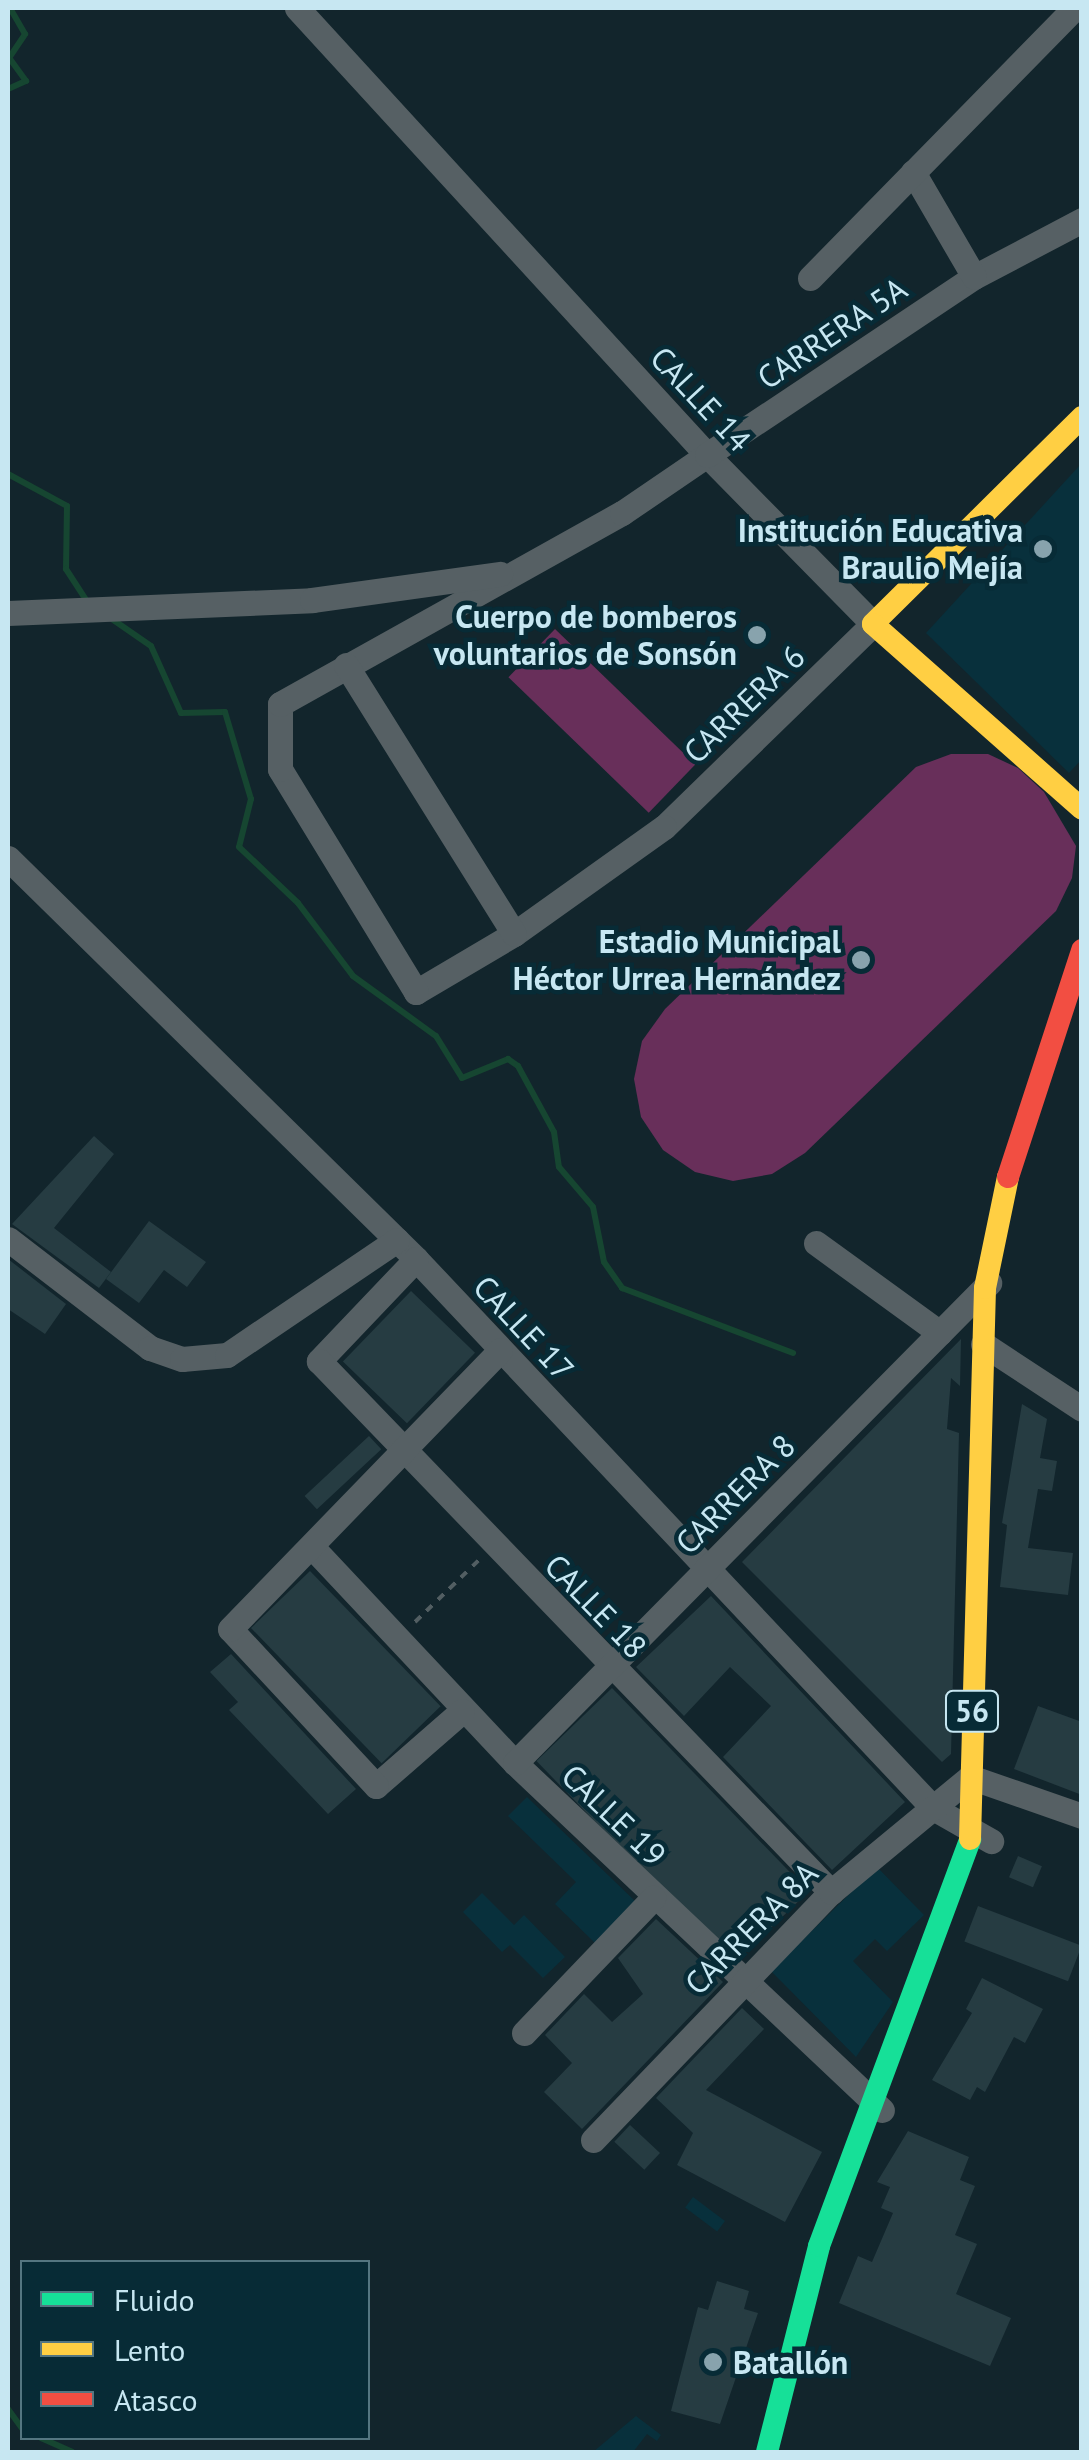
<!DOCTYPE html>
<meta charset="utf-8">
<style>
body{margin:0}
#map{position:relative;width:1089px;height:2460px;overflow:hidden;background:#12252c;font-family:"PT Sans",sans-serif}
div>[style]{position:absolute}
.built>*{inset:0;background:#08303c;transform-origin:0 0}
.green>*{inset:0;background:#682f5a;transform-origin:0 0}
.stream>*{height:6px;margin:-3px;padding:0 3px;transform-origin:3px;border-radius:3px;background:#164631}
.building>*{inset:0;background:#263c42;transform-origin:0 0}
.path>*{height:4px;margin-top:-2px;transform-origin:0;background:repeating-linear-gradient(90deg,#525e62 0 8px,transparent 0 16px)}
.street>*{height:25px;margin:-12.5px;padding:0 12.5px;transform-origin:12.5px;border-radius:12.5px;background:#566064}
.fast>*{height:22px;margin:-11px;padding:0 11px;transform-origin:11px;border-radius:11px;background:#16e098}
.slow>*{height:22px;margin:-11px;padding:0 11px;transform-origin:11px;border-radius:11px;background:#ffcf43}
.jam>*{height:22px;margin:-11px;padding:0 11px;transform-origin:11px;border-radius:11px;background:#f24e42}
.dots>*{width:28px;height:28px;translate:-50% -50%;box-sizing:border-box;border:5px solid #072b36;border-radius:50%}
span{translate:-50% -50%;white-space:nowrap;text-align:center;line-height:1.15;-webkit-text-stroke:9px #072b36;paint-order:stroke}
.shield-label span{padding:2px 8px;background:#072b36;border:2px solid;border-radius:8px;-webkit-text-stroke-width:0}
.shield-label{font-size:30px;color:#c7e7f2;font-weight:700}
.street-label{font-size:32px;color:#c7e7f2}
.poi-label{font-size:32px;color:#c7e7f2;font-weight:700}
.right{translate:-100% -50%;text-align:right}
.left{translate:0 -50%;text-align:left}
.frame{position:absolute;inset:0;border:10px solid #c7e7f2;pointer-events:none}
.legend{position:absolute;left:20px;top:2260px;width:350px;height:180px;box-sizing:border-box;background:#072b36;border:2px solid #547681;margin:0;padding:12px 18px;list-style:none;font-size:30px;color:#c7e7f2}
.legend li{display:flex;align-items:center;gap:20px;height:50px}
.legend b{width:50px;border:2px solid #547681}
</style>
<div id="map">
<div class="built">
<i style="clip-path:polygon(1081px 464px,1082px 759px,1069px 773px,926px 633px)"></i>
<i style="clip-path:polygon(527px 1797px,635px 1901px,595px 1943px,555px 1904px,576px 1882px,508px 1816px)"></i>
<i style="clip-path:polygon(877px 1867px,924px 1915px,887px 1951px,875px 1939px,853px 1961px,893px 2002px,856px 2057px,771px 1971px)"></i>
<i style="clip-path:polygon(482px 1893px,514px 1925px,524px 1915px,565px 1957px,543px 1978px,510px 1945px,502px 1952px,463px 1912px)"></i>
<i style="left:693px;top:2197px;width:40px;height:13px;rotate:37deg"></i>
<i style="clip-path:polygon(636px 2416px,661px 2435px,657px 2441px,647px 2434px,633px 2452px,593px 2452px)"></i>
</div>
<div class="green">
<i style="left:555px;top:629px;width:195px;height:67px;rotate:44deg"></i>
<i style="clip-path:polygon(951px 754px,988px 754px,1018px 768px,1044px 792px,1076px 846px,1072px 878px,1056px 911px,805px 1153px,772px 1174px,733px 1181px,695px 1172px,663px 1150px,641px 1117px,634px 1079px,642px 1041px,665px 1009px,916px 767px)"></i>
</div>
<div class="stream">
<i style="left:8px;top:89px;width:20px;rotate:-24deg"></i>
<i style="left:26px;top:81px;width:29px;rotate:-126deg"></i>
<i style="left:9px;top:58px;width:29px;rotate:-56deg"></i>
<i style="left:25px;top:34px;width:30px;rotate:-120deg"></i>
<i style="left:8px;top:474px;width:67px;rotate:28.5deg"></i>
<i style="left:67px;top:506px;width:63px;rotate:90.9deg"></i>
<i style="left:66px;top:569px;width:38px;rotate:57deg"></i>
<i style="left:109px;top:617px;width:51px;rotate:34.6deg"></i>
<i style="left:151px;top:646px;width:73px;rotate:65.9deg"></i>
<i style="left:181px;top:713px;width:44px;rotate:-1.3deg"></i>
<i style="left:225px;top:712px;width:91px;rotate:73.4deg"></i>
<i style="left:251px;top:799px;width:49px;rotate:104deg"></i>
<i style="left:239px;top:847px;width:81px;rotate:43.5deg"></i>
<i style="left:298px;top:903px;width:91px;rotate:53deg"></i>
<i style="left:353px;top:976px;width:102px;rotate:35.9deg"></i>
<i style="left:436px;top:1036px;width:49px;rotate:58.2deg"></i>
<i style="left:462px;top:1078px;width:50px;rotate:-22.4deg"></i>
<i style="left:508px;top:1059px;width:12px;rotate:35deg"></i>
<i style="left:518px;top:1066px;width:75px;rotate:61.4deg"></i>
<i style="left:554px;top:1132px;width:35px;rotate:82deg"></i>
<i style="left:559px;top:1167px;width:52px;rotate:49.6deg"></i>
<i style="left:593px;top:1207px;width:56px;rotate:78.7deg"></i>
<i style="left:604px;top:1262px;width:32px;rotate:55deg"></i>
<i style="left:622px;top:1288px;width:183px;rotate:20.8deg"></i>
<i style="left:8px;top:2409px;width:24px;rotate:54deg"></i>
<i style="left:41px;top:2438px;width:34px;rotate:24deg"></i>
</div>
<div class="building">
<i style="clip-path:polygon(94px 1136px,114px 1154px,54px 1228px,111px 1272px,99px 1288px,12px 1224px)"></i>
<i style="clip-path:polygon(149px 1221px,206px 1262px,187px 1287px,164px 1270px,139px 1303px,106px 1279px)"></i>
<i style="clip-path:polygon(8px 1259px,66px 1304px,45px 1334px,8px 1309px)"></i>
<i style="left:411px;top:1291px;width:89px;height:98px;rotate:44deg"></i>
<i style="clip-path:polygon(961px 1339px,960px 1386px,951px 1378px,947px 1429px,959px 1433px,951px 1754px,942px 1762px,742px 1562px)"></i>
<i style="clip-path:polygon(1022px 1404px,1047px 1419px,1040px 1458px,1057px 1461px,1052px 1491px,1038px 1489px,1028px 1548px,1073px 1553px,1068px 1595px,1000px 1587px,1007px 1525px,1002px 1523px)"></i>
<i style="left:369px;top:1436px;width:18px;height:88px;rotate:47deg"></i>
<i style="left:310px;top:1571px;width:188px;height:82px;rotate:46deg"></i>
<i style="clip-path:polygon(711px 1596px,905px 1802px,832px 1870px,723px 1757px,771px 1706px,730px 1667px,684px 1716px,636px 1667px)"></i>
<i style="clip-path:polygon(231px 1654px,356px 1789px,328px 1814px,229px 1710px,238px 1702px,210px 1672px)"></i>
<i style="left:612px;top:1688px;width:283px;height:105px;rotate:46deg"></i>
<i style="clip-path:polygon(1038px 1706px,1082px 1722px,1082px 1795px,1014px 1769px)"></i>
<i style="left:1018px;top:1856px;width:26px;height:23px;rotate:23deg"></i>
<i style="left:978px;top:1906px;width:111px;height:38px;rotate:21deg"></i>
<i style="clip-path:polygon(656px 1919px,723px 1982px,582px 2129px,544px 2092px,572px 2063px,545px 2035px,584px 1994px,612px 2022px,643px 1994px,618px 1958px)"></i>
<i style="clip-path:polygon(982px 1978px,1043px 2009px,1025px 2043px,1014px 2037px,985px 2092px,977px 2087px,970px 2100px,932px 2080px,972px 2013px,966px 2009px)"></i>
<i style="clip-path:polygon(742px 2008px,764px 2029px,706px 2090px,822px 2152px,785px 2222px,677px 2165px,693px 2133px,656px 2098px)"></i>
<i style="left:630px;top:2125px;width:41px;height:23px;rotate:43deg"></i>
<i style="clip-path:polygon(908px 2131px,969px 2157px,960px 2180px,975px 2186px,955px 2235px,977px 2244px,956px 2294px,1011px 2318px,990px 2366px,839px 2303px,858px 2256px,872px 2262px,893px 2213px,881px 2208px,890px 2187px,877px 2182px)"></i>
<i style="clip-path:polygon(717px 2281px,749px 2291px,744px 2309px,758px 2313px,720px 2424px,671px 2411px,698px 2307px,708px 2310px)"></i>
</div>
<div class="path">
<i style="left:415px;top:1622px;width:91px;rotate:-44.1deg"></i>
</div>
<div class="street">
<i style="left:297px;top:8px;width:607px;rotate:47.47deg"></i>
<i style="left:707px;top:455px;width:237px;rotate:45.5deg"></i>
<i style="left:873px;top:624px;width:291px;rotate:135.8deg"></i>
<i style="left:664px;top:827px;width:184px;rotate:144.5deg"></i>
<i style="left:514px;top:934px;width:114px;rotate:149.4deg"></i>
<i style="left:416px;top:992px;width:261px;rotate:-121.4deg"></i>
<i style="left:280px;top:769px;width:65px;rotate:-90deg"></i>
<i style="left:280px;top:704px;width:392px;rotate:-29.2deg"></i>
<i style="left:622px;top:513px;width:103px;rotate:-34.3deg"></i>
<i style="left:707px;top:455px;width:321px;rotate:-33.7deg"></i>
<i style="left:974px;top:277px;width:122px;rotate:-27.8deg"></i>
<i style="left:913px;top:172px;width:121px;rotate:59.8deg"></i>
<i style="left:810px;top:278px;width:378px;rotate:-45.6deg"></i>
<i style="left:8px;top:613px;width:304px;rotate:-2.4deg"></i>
<i style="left:312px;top:600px;width:190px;rotate:-7.9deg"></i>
<i style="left:346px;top:665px;width:317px;rotate:58deg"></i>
<i style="left:8px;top:858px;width:572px;rotate:44.5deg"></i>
<i style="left:416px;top:1259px;width:754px;rotate:46.72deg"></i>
<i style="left:933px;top:1808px;width:67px;rotate:29.6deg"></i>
<i style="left:8px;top:1239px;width:179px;rotate:37.5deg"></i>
<i style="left:150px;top:1348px;width:34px;rotate:19deg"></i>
<i style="left:182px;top:1359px;width:45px;rotate:-5.1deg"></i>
<i style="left:227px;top:1355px;width:205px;rotate:-34.1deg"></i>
<i style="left:816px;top:1243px;width:153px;rotate:36deg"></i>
<i style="left:416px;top:1259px;width:141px;rotate:133.6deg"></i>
<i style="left:319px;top:1361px;width:738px;rotate:46.04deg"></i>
<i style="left:983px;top:1344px;width:118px;rotate:33.3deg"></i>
<i style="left:313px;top:1548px;width:295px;rotate:46.8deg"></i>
<i style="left:515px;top:1763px;width:505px;rotate:43.4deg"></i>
<i style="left:462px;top:1711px;width:114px;rotate:138.9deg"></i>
<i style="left:376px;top:1786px;width:214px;rotate:-132.9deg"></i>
<i style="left:230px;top:1629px;width:388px;rotate:-45.9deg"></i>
<i style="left:515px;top:1763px;width:675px;rotate:-45.36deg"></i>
<i style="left:524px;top:2033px;width:187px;rotate:-46.3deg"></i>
<i style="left:593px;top:2140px;width:344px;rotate:-46.2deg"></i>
<i style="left:831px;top:1892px;width:180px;rotate:-39.6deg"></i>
<i style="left:970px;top:1777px;width:119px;rotate:19.2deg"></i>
</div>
<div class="fast">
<i style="left:767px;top:2452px;width:212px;rotate:-75.8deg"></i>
<i style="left:819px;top:2246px;width:434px;rotate:-69.6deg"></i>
</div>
<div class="slow">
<i style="left:1082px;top:417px;width:294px;rotate:135.3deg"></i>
<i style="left:873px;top:624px;width:279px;rotate:41.5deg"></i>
<i style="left:970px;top:1839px;width:551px;rotate:-88.44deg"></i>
<i style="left:985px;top:1288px;width:113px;rotate:-78.3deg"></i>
</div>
<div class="jam">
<i style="left:1008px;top:1177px;width:239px;rotate:-71.9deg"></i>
</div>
<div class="dots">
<i style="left:1043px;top:549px;background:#88a3ad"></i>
<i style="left:757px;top:635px;background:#88a3ad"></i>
<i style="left:861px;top:960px;background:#88a3ad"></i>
<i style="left:713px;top:2362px;background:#88a3ad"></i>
</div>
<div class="shield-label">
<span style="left:972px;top:1711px">56</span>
</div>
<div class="street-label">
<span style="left:832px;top:333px;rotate:-34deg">CARRERA 5A</span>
<span style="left:701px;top:399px;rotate:47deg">CALLE 14</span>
<span style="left:744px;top:704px;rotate:-44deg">CARRERA 6</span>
<span style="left:524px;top:1328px;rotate:47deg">CALLE 17</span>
<span style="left:735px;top:1494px;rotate:-45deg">CARRERA 8</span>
<span style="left:596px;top:1606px;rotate:46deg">CALLE 18</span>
<span style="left:614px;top:1815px;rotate:44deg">CALLE 19</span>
<span style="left:751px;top:1928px;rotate:-45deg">CARRERA 8A</span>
</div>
<div class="poi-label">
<span class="right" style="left:1023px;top:549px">Institución Educativa<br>Braulio Mejía</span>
<span class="right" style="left:737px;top:635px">Cuerpo de bomberos<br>voluntarios de Sonsón</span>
<span class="right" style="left:841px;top:960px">Estadio Municipal<br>Héctor Urrea Hernández</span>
<span class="left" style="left:733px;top:2362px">Batallón</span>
</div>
<div class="frame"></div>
<ul class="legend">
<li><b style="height:12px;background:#16e098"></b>Fluido</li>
<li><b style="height:12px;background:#ffcf43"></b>Lento</li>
<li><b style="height:12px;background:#f24e42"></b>Atasco</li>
</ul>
</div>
